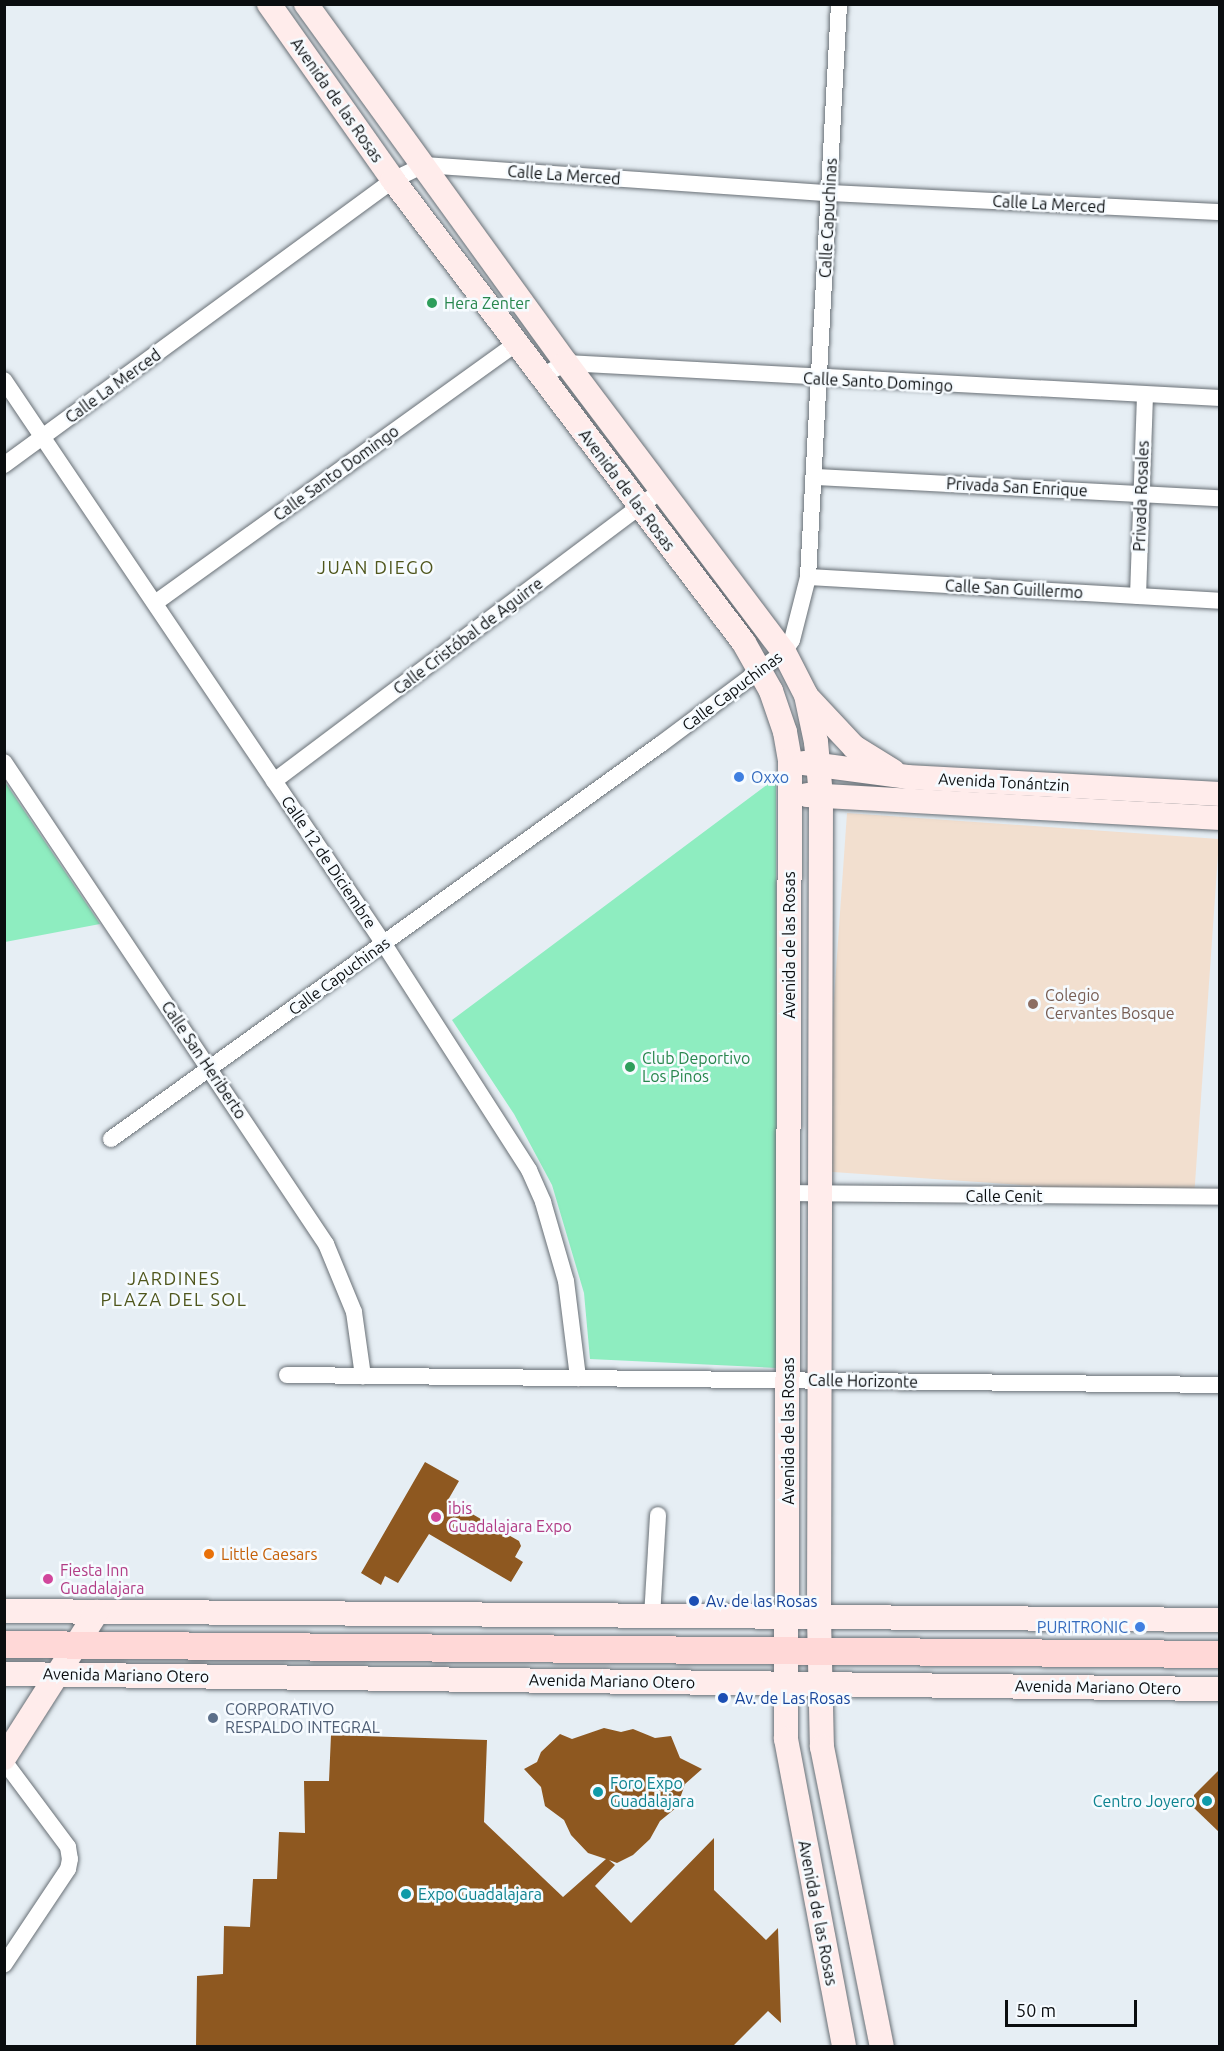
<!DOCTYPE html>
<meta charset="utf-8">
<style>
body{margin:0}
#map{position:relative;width:1224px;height:2051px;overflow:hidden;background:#e6eef4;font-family:Ubuntu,sans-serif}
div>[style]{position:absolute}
.education>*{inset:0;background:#f2dfcf;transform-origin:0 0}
.green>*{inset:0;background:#8eedc0}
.building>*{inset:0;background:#8e5820}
.roads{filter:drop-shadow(0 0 2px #697076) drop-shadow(0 0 2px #697076)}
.street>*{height:16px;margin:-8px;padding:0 8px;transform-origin:8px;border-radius:8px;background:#fff}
.secondary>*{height:24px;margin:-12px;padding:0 12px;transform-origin:12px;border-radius:12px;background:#ffeceb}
.primary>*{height:27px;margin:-13.5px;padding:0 13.5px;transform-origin:13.5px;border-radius:13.5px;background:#ffd8d7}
.dots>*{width:16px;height:16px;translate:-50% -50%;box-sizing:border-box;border:3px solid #f6fbff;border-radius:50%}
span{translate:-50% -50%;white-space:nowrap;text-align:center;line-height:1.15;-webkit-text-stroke:5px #f6fbff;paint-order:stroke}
.street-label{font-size:16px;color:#0a0d0f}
.leisure-label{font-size:16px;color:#27864d}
.left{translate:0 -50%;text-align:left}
.shop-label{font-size:16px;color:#366cbe}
.right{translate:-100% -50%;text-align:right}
.education-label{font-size:16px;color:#785e54}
.hotel-label{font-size:16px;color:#b23c85}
.food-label{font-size:16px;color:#c56008}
.transit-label{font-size:16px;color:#164399}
.service-label{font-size:16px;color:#4e5e75}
.culture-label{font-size:16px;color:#0d838f}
.neighbourhood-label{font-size:18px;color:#4f561c;letter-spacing:1.5px}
.frame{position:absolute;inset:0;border:6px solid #0a0d0f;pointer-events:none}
.scale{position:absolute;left:1005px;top:2000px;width:132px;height:27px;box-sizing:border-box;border:3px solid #0a0d0f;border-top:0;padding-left:8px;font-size:18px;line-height:21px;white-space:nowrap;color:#0a0d0f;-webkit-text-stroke:4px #f6fbff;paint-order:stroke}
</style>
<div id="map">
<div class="education">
<i style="left:847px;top:813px;width:373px;height:359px;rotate:4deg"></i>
</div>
<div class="green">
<i style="clip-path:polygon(776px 778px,777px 1368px,590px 1359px,584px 1293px,552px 1185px,514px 1114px,452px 1020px)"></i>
<i style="clip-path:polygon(5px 782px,100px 924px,5px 942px)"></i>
</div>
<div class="building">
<i style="clip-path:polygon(425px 1462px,459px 1481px,448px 1500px,519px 1541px,521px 1546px,515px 1557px,523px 1562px,511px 1582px,429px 1534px,398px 1583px,385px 1576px,381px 1585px,361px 1573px)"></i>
<i style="clip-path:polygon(604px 1728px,621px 1732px,633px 1729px,655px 1738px,671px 1736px,680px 1758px,702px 1769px,685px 1784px,677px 1807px,660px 1821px,650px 1839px,633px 1855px,617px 1863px,609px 1860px,615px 1865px,595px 1886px,631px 1923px,714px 1838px,714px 1890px,766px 1940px,778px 1928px,781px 2023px,768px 2011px,733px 2046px,196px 2046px,197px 1976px,223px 1974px,224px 1926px,250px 1927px,253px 1879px,277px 1879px,279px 1832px,305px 1833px,304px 1781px,329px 1781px,331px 1735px,487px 1740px,484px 1822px,563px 1897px,606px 1859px,588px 1853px,571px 1835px,564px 1820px,545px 1806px,541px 1787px,524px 1769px,537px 1762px,541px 1752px,560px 1734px,572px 1739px)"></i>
<i style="clip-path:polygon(1220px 1769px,1220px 1833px,1194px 1808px,1194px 1795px)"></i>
</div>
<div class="roads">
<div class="street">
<i style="left:541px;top:376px;width:28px;rotate:-27deg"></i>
<i style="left:566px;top:363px;width:655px;rotate:3.06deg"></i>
<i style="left:4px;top:380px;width:680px;rotate:56.03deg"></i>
<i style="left:384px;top:944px;width:269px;rotate:57.3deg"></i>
<i style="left:529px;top:1170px;width:35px;rotate:66deg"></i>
<i style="left:543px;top:1202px;width:82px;rotate:73.8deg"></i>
<i style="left:566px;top:1281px;width:98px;rotate:82.9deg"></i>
<i style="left:4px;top:465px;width:482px;rotate:-36.2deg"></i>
<i style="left:393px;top:180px;width:34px;rotate:-26deg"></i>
<i style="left:424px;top:165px;width:405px;rotate:4deg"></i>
<i style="left:828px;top:193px;width:392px;rotate:2.8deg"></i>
<i style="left:815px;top:477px;width:406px;rotate:3deg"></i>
<i style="left:808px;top:577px;width:413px;rotate:3.3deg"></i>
<i style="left:1138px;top:596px;width:201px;rotate:-88deg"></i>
<i style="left:155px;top:603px;width:446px;rotate:-35.7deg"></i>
<i style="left:4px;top:762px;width:580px;rotate:56.26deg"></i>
<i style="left:326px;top:1244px;width:74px;rotate:67.6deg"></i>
<i style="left:354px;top:1312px;width:65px;rotate:82deg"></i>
<i style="left:274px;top:781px;width:485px;rotate:-36.9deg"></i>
<i style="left:111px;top:1139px;width:677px;rotate:-35.69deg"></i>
<i style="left:661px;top:744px;width:154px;rotate:-36.8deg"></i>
<i style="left:784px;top:652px;width:14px;rotate:-56deg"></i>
<i style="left:792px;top:640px;width:65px;rotate:-75.7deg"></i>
<i style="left:808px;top:577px;width:574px;rotate:-86.9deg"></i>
<i style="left:789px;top:1193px;width:431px;rotate:0.5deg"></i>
<i style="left:287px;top:1375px;width:933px;rotate:0.61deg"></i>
<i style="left:652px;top:1617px;width:102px;rotate:-86.6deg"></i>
<i style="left:4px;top:1761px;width:107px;rotate:53.3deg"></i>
<i style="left:68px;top:1847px;width:12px;rotate:81deg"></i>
<i style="left:70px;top:1859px;width:10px;rotate:101deg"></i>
<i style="left:68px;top:1869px;width:115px;rotate:123.7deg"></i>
</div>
<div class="secondary">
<i style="left:269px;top:4px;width:215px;rotate:54.8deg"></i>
<i style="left:393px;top:180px;width:581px;rotate:52.83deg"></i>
<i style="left:744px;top:643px;width:55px;rotate:60.6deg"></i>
<i style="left:771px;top:691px;width:43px;rotate:71.1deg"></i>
<i style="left:785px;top:732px;width:28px;rotate:80deg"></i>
<i style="left:790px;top:760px;width:979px;rotate:90.23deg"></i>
<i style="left:786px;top:1739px;width:312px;rotate:79.3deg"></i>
<i style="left:306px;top:4px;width:443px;rotate:54.1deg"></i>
<i style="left:566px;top:363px;width:362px;rotate:53deg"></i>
<i style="left:784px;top:652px;width:48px;rotate:62.9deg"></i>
<i style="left:806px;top:695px;width:48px;rotate:78deg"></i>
<i style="left:816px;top:742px;width:54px;rotate:84.7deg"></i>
<i style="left:821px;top:796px;width:822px;rotate:90.14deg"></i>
<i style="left:819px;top:1618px;width:129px;rotate:88.7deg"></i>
<i style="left:822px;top:1747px;width:305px;rotate:78.7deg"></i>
<i style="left:809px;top:699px;width:66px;rotate:46.8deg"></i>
<i style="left:854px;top:747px;width:46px;rotate:31.6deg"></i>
<i style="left:804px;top:763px;width:104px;rotate:7.7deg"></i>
<i style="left:907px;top:777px;width:313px;rotate:3.1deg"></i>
<i style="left:807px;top:795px;width:414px;rotate:3.2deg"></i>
<i style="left:4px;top:1611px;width:1216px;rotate:0.42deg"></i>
<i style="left:4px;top:1674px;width:1216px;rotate:0.71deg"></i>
<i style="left:4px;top:1758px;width:173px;rotate:-57.5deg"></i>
</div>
<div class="primary">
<i style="left:4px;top:1644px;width:1216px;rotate:0.47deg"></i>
</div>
</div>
<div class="dots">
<i style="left:432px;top:303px;background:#2e9e5b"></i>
<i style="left:739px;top:777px;background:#3f7fe0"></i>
<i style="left:1033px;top:1004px;background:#8d6e63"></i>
<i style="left:630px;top:1067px;background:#2e9e5b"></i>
<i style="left:436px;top:1517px;background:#d1479c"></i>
<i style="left:209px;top:1554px;background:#e8710a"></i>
<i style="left:48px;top:1579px;background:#d1479c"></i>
<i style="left:694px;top:1601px;background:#1a4fb4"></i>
<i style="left:1140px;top:1627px;background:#3f7fe0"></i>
<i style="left:723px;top:1698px;background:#1a4fb4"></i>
<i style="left:213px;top:1718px;background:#5c6f8a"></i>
<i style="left:598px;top:1792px;background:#0f9aa8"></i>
<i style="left:1207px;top:1801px;background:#0f9aa8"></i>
<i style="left:406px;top:1894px;background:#0f9aa8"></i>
</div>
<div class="street-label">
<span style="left:337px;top:100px;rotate:55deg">Avenida de las Rosas</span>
<span style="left:564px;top:175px;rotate:4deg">Calle La Merced</span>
<span style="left:1049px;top:204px;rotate:3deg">Calle La Merced</span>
<span style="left:828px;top:218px;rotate:-87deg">Calle Capuchinas</span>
<span style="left:878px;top:382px;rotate:3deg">Calle Santo Domingo</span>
<span style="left:113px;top:386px;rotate:-36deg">Calle La Merced</span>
<span style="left:336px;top:473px;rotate:-36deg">Calle Santo Domingo</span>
<span style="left:1017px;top:487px;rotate:3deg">Privada San Enrique</span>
<span style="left:627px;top:490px;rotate:53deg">Avenida de las Rosas</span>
<span style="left:1141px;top:496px;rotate:-88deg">Privada Rosales</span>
<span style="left:1014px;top:589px;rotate:3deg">Calle San Guillermo</span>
<span style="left:468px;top:636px;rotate:-37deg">Calle Cristóbal de Aguirre</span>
<span style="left:732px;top:691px;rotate:-37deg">Calle Capuchinas</span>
<span style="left:1004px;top:782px;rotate:3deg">Avenida Tonántzin</span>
<span style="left:329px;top:862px;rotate:56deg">Calle 12 de Diciembre</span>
<span style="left:789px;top:945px;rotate:-90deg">Avenida de las Rosas</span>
<span style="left:339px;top:976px;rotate:-36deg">Calle Capuchinas</span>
<span style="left:204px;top:1060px;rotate:56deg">Calle San Heriberto</span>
<span style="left:1004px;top:1196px">Calle Cenit</span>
<span style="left:863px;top:1381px;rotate:1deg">Calle Horizonte</span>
<span style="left:788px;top:1431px;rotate:-90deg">Avenida de las Rosas</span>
<span style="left:126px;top:1675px;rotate:1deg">Avenida Mariano Otero</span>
<span style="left:612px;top:1681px;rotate:1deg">Avenida Mariano Otero</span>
<span style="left:1098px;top:1687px;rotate:1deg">Avenida Mariano Otero</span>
<span style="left:818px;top:1913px;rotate:79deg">Avenida de las Rosas</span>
</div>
<div class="leisure-label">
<span class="left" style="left:444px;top:303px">Hera Zenter</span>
<span class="left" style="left:642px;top:1067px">Club Deportivo<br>Los Pinos</span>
</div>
<div class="shop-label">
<span class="left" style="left:751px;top:777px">Oxxo</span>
<span class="right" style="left:1128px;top:1627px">PURITRONIC</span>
</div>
<div class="education-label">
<span class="left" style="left:1045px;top:1004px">Colegio<br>Cervantes Bosque</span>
</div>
<div class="hotel-label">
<span class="left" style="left:448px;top:1517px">ibis<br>Guadalajara Expo</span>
<span class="left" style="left:60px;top:1579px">Fiesta Inn<br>Guadalajara</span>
</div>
<div class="food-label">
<span class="left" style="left:221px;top:1554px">Little Caesars</span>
</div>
<div class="transit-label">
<span class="left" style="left:706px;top:1601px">Av. de las Rosas</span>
<span class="left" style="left:735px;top:1698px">Av. de Las Rosas</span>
</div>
<div class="service-label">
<span class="left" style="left:225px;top:1718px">CORPORATIVO<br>RESPALDO INTEGRAL</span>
</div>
<div class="culture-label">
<span class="left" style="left:610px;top:1792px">Foro Expo<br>Guadalajara</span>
<span class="right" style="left:1195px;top:1801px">Centro Joyero</span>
<span class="left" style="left:418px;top:1894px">Expo Guadalajara</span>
</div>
<div class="neighbourhood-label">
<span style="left:376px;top:567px">JUAN DIEGO</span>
<span style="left:174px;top:1289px">JARDINES<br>PLAZA DEL SOL</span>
</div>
<div class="frame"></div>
<div class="scale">50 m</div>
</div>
